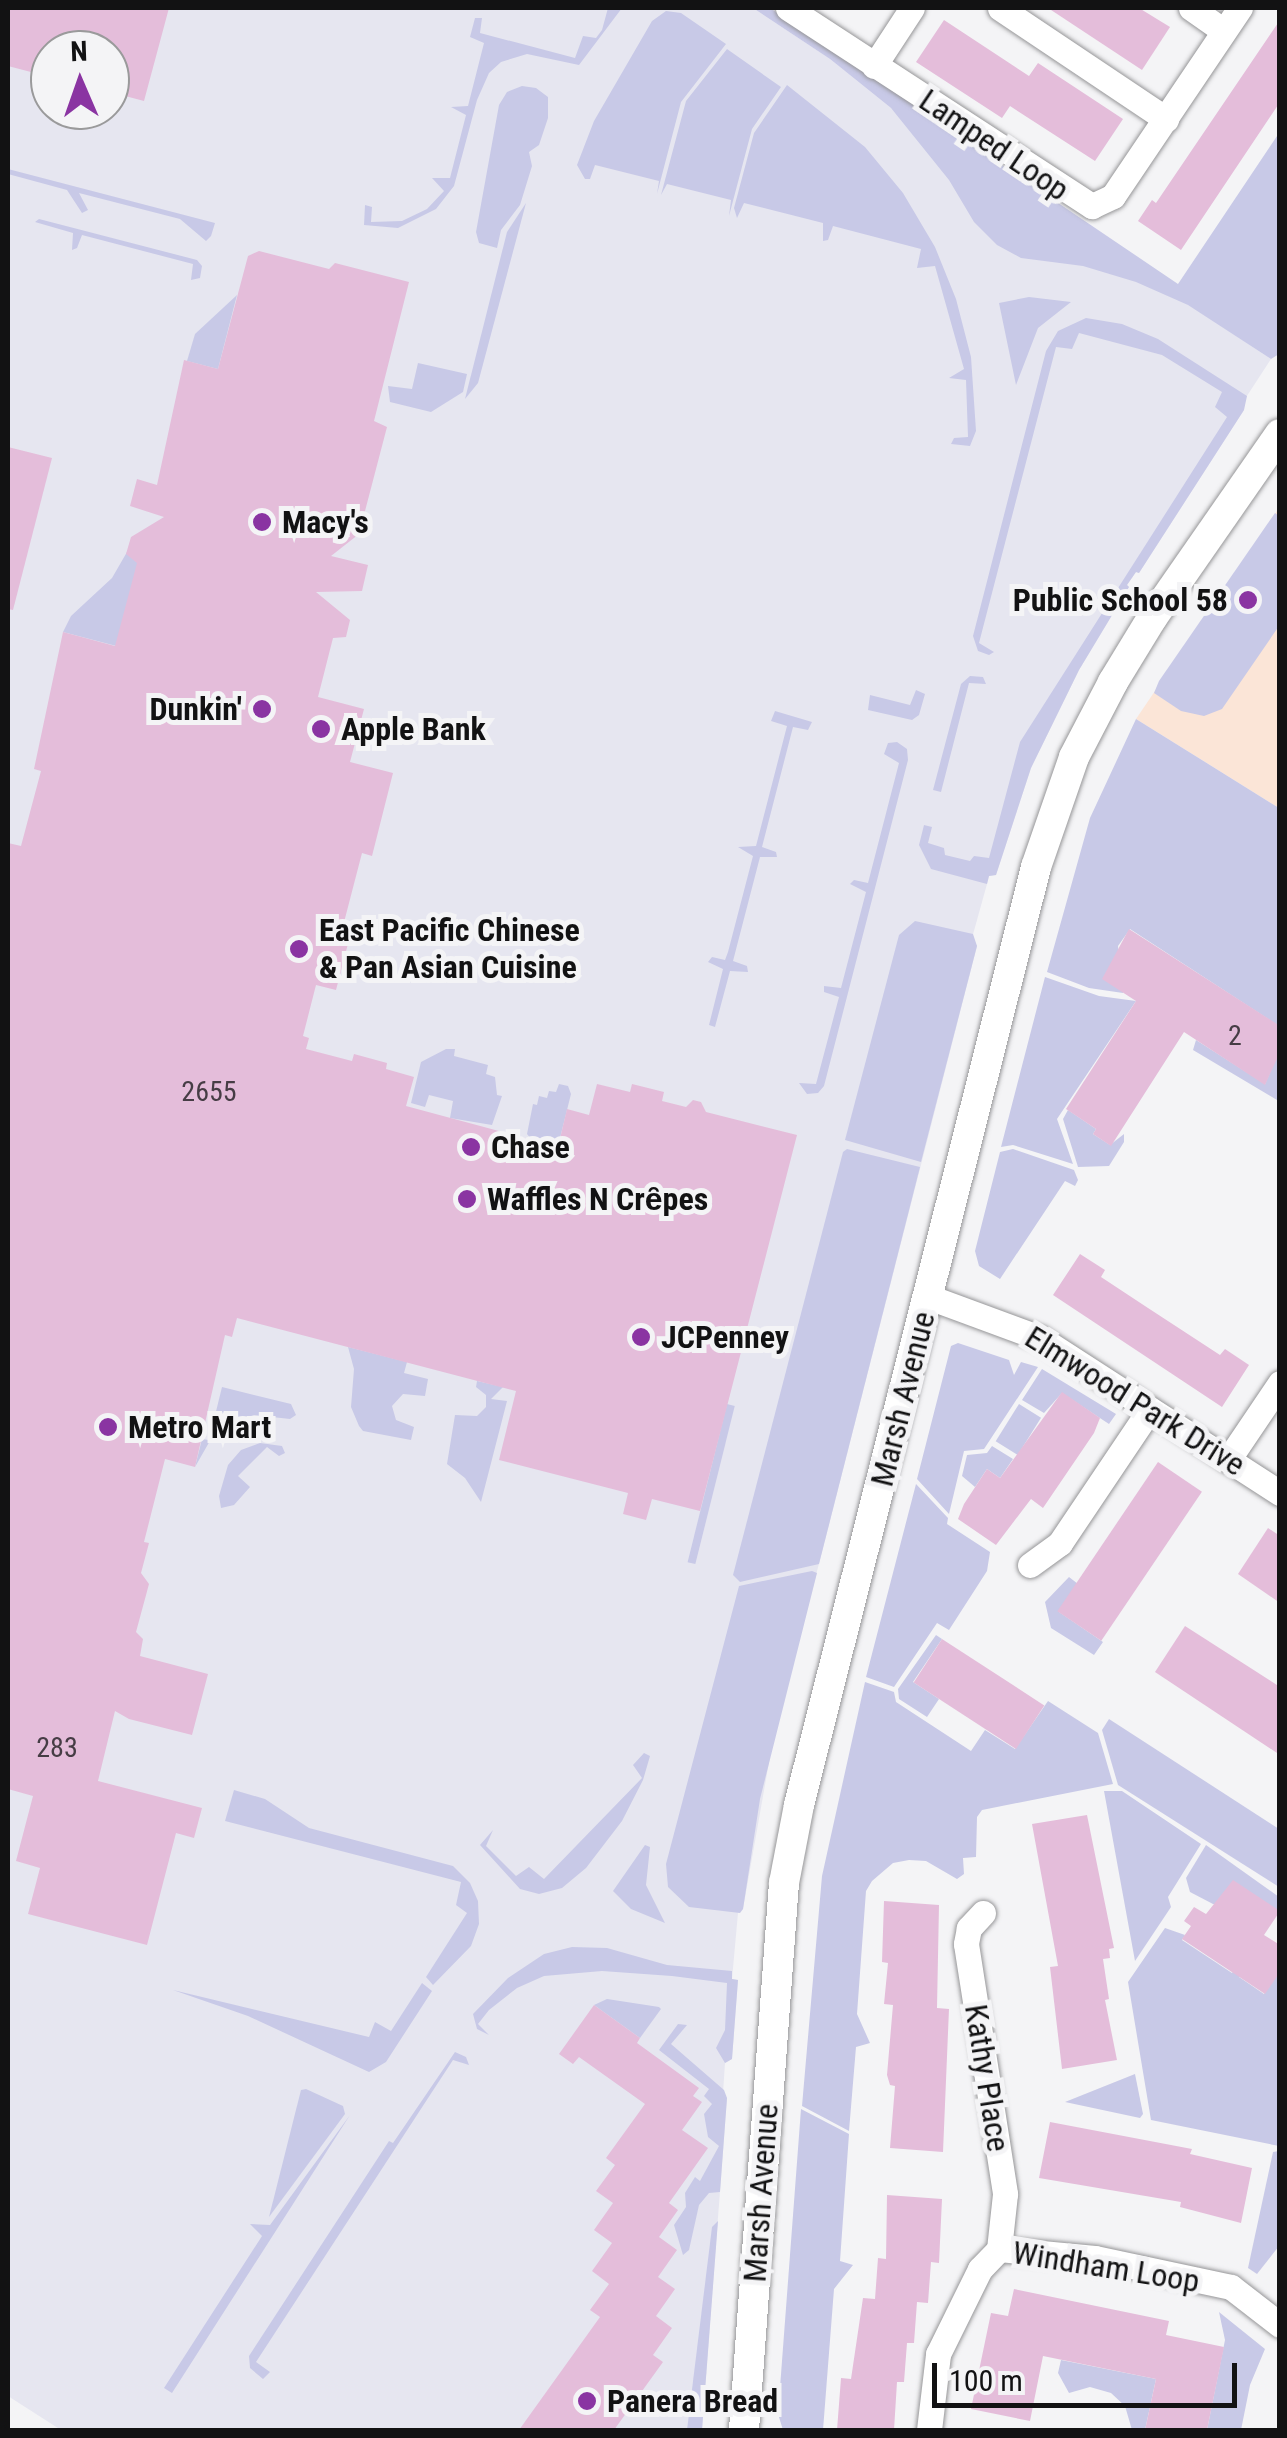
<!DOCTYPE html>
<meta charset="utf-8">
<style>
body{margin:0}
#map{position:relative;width:1287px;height:2438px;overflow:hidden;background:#f4f4f6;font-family:"Roboto Condensed",sans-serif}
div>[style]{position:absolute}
.built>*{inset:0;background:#e6e6f0}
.education>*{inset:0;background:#fbe5d7}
.green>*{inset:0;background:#c8c9e7;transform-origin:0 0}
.building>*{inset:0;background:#e4bdda;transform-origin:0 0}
.roads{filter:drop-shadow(0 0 2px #969698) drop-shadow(0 0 2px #969698)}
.minor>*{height:25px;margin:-12.5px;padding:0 12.5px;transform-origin:12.5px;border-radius:12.5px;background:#fff}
.tertiary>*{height:30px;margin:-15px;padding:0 15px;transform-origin:15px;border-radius:15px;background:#fff}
.dots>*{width:28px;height:28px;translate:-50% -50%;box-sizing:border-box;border:5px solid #f4f4f6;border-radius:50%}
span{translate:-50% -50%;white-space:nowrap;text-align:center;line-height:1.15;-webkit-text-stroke:10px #f4f4f6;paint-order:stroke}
.number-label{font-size:28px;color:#463d45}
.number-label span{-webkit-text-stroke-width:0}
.street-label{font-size:32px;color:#121213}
.poi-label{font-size:32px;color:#121213;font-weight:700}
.left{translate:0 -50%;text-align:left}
.right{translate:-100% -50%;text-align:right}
.frame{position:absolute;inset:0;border:10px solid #121213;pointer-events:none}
.north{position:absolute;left:30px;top:30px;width:100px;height:100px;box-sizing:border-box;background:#f4f4f6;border:2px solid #9a9a9b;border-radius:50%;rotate:358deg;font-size:28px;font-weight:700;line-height:40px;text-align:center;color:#121213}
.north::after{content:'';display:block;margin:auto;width:35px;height:45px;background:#8a34a2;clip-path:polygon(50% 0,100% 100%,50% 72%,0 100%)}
.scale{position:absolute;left:932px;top:2363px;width:305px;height:45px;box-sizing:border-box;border:5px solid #121213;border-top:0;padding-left:12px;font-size:30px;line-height:35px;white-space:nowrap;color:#121213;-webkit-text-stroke:8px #f4f4f6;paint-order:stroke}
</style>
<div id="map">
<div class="built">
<i style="clip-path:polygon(evenodd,8px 8px,753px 8px,830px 59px,891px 108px,1271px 359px,1243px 402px,1244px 410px,1139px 573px,1136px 572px,1127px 585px,1129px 587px,1079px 670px,1031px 768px,996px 875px,989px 876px,987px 884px,972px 938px,977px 946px,771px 1751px,743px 1909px,738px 1913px,732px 1979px,738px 1980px,732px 2059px,725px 2063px,723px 2093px,727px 2098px,702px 2430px,61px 2430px,8px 2396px,8px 8px,50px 50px,110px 50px,110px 110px,50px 110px,50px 50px)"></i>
</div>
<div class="education">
<i style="clip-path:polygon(1279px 508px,1279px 808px,1136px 719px)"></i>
</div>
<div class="green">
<i style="clip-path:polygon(608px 8px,622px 8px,579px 65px,527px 54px,501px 62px,489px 73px,477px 100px,454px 186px,436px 209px,398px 228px,364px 225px,365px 205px,372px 207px,371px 222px,402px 221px,427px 209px,444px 191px,432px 178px,450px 178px,466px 115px,451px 107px,468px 106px,484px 43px,470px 37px,475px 18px,482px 18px,480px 33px,575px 58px,583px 36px,596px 38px,602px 30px)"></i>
<i style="clip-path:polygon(753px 8px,770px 8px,1178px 284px,1279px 133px,1279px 354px,1271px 359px,1188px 305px,1136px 282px,1083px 266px,1021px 258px,997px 245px,974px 222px,949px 180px,891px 108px,830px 59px)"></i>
<i style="clip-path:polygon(666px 11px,681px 13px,726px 44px,681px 102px,657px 194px,659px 181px,595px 165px,590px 179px,585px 179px,577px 165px,594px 121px,652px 21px)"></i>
<i style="clip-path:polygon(727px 49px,781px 87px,752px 129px,729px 216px,731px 200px,667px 184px,661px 195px,686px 101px)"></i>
<i style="clip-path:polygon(787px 85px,865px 147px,903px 193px,935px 247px,956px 299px,971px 357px,976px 431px,970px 446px,951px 444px,954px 438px,968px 437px,966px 380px,949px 378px,964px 369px,935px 266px,917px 268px,921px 249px,833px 226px,828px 240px,823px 241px,823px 223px,744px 203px,737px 218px,734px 208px,754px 133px)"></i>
<i style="clip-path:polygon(522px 86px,536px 88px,548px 97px,548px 118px,539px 145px,529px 152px,532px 166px,520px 205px,501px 230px,497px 248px,479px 243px,476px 232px,499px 105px,507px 92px)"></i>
<i style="clip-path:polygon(8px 169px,215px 223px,211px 236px,206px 241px,180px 219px,79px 193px,88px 210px,82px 213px,67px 190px,8px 174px)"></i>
<i style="clip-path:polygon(526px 203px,478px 383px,465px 399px,507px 232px)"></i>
<i style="clip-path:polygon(39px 219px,197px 260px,202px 266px,200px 278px,191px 280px,193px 264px,82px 235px,77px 248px,72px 250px,73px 233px,35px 222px)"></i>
<i style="clip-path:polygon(237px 295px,218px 369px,187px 361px,195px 334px)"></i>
<i style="clip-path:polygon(1029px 297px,1071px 302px,1038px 328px,1016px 385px,999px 303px)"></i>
<i style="clip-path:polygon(1086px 318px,1122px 324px,1158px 339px,1247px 396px,1244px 410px,1139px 573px,1136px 572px,1127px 585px,1129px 587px,1079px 670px,1031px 768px,996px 875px,989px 876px,987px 884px,931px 869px,919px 845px,924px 825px,932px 827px,928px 843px,944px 848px,945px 855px,970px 861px,974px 856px,989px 858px,1020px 742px,1227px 417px,1215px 407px,1222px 392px,1162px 355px,1079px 333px,1072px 349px,1056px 347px,979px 643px,994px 652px,989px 655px,978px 651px,973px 636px,1046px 351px,1058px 331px)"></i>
<i style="clip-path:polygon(418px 363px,467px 374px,463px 392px,431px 412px,390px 402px,388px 386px,412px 389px)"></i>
<i style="clip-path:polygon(1275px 513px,1279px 516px,1279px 626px,1222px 709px,1204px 716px,1181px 711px,1154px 693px,1159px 681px)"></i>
<i style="clip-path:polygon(127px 552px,138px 560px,124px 648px,63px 632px,71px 616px,112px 578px)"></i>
<i style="clip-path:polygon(970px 676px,983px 677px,986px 684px,969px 683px,941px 792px,933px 790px,961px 684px)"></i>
<i style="clip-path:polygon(916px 690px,925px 694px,919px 715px,912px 720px,868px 710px,870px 695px,910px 705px)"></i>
<i style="clip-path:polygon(775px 711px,812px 722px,808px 730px,793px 727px,762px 847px,776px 852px,777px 857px,760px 857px,733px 961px,747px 966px,748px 972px,730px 971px,715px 1027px,709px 1025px,723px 969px,708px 962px,712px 957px,725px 960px,728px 952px,753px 856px,738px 847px,756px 846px,787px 726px,771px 721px)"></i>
<i style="clip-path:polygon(1136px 719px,1279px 808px,1279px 1026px,1130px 929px,1118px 946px,1123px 993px,1089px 988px,1047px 972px,1090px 818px)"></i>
<i style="clip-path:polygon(897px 742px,907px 749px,908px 760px,824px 1086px,818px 1093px,807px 1094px,799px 1083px,816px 1084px,839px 997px,824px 992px,824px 986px,841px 988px,866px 892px,850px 884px,854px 880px,868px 883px,899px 763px,884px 754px,888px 743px)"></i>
<i style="clip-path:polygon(915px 921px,973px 934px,977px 946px,921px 1162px,845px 1140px,899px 935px)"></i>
<i style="clip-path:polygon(1045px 977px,1099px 996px,1136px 1001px,1057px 1119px,1073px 1164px,1013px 1145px,1001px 1147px)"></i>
<i style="clip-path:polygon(1196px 1040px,1265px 1084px,1279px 1052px,1277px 1100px,1193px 1050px)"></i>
<i style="clip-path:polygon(446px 1049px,455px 1049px,454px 1056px,488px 1065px,486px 1074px,495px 1077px,497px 1095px,502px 1096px,492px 1125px,450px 1118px,453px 1101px,429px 1095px,425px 1107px,411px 1103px,421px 1062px)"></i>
<i style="clip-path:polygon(559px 1084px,568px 1086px,571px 1094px,558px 1146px,531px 1139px,527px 1134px,533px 1104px,537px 1105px,539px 1096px,547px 1098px,549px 1091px,556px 1092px)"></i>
<i style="clip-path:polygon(1068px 1110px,1096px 1129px,1093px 1134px,1110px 1145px,1124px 1134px,1124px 1142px,1109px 1166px,1078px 1167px,1063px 1119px)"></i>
<i style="clip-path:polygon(847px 1149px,920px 1167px,819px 1564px,740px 1582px,733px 1575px,843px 1152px)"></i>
<i style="clip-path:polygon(1013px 1149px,1074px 1170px,1078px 1180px,1075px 1186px,1065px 1181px,1000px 1279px,979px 1266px,975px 1251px,1000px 1152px)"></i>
<i style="clip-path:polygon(958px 1343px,1009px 1360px,1014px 1375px,1021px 1362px,1038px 1367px,984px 1449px,964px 1451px,949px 1514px,917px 1479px,951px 1346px)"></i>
<i style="clip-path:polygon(348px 1347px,407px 1362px,404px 1373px,428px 1379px,425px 1396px,403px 1394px,392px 1406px,396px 1420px,414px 1427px,411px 1440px,363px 1431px,359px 1426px,351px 1407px,354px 1369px)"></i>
<i style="clip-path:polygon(1042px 1369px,1116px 1414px,1109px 1424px,1062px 1393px,1044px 1413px,1022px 1400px)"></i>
<i style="clip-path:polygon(477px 1381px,503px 1387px,491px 1399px,507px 1401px,481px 1502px,465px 1478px,447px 1464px,455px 1415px,477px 1416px,486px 1407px,486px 1395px,476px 1387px)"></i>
<i style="clip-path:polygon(222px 1387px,291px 1404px,296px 1415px,290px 1419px,254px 1415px,236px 1421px,211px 1439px,195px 1467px,202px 1439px,209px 1440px)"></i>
<i style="left:727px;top:1404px;width:8px;height:163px;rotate:14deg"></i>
<i style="left:1019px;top:1404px;width:26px;height:44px;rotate:32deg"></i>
<i style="clip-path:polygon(260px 1443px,282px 1446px,285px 1453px,279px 1456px,267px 1447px,238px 1476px,250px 1487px,234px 1505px,221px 1508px,219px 1496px,228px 1465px,241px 1450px)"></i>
<i style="clip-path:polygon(992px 1446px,1013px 1459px,1000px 1478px,987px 1469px,975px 1487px,962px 1476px,967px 1455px,987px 1453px)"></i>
<i style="clip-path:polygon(916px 1484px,948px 1518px,947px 1524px,990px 1552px,987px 1571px,949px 1630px,937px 1623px,894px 1687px,866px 1677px)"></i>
<i style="clip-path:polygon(812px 1571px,817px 1573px,760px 1799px,743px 1909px,740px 1913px,689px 1907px,668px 1887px,666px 1864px,739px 1586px)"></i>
<i style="clip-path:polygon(1069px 1577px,1078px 1584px,1059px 1612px,1103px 1642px,1094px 1655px,1051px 1628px,1045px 1602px)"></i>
<i style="clip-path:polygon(936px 1635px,942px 1639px,913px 1682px,939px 1699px,927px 1717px,899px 1699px,898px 1689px)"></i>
<i style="clip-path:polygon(865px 1682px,894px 1692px,896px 1702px,971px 1751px,985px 1730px,1015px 1749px,1048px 1701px,1098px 1733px,1113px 1784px,982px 1810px,977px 1817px,976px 1857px,963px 1858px,964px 1874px,957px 1879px,926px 1861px,909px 1860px,893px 1863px,872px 1881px,866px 1891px,857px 2014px,870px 2043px,856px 2047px,849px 2131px,802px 2106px,822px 1876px)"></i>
<i style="clip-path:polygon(1109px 1719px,1279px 1829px,1279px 1887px,1118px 1785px,1102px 1730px)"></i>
<i style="clip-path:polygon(644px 1753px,650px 1756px,643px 1780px,622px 1821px,586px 1868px,562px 1888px,539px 1894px,520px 1889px,480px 1845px,493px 1830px,486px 1846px,516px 1876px,529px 1867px,544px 1879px,642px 1778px,633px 1765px)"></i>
<i style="clip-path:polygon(234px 1790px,265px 1799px,309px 1828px,453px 1866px,470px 1883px,478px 1901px,479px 1924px,471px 1946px,433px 1985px,426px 1977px,467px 1913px,456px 1905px,461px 1882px,225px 1821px)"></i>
<i style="clip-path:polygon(1104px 1791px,1122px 1791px,1201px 1844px,1168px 1897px,1171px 1907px,1135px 1961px)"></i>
<i style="clip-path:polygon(645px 1845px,650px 1847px,646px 1885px,665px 1923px,631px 1909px,613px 1891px)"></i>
<i style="clip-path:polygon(1206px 1845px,1279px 1897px,1279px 1911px,1213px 1904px,1190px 1892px,1186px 1878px)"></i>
<i style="clip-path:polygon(1165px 1928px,1185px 1935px,1182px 1940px,1232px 1973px,1240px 1962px,1246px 1966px,1239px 1977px,1264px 1994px,1279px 1972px,1279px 2146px,1151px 2120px,1128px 1982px)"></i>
<i style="clip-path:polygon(572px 1947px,607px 1948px,667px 1965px,732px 1971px,732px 1979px,738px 1980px,732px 2059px,725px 2063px,716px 2048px,725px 2030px,727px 1983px,672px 1976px,602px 1971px,544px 1976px,517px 1988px,489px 2010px,478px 2024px,489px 2035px,477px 2029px,473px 2014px,508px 1978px,544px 1954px)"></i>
<i style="clip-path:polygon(422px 1983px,432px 1991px,386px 2062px,369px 2072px,248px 2016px,173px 1990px,369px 2037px,375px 2022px,391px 2031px)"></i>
<i style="clip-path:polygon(607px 1999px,659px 2007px,661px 2009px,640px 2038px,594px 2005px)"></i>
<i style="clip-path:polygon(678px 2024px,687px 2025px,671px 2044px,724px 2090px,727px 2098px,720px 2192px,709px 2193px,699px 2205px,689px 2250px,683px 2255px,674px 2225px,686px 2207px,685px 2193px,695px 2177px,700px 2181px,719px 2146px,708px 2137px,704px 2114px,712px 2104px,704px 2096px,709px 2089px,659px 2050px)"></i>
<i style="clip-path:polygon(455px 2052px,466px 2057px,469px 2065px,453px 2060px,432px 2092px,256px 2362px,270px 2372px,263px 2379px,250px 2368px,249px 2356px,389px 2141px,393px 2143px)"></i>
<i style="clip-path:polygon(1135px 2074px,1143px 2114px,1140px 2118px,1065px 2102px)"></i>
<i style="clip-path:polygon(306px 2089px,343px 2106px,345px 2114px,269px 2217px,301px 2090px)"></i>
<i style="clip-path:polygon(801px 2109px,849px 2134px,840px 2261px,853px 2265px,834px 2289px,823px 2430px,783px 2430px,778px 2414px)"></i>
<i style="clip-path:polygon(350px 2115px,172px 2393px,164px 2388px,262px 2236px,250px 2224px,270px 2225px)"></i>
<i style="clip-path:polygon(1279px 2151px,1279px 2246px,1257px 2274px,1248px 2268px,1273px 2152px)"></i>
<i style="clip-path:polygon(718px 2221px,702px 2430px,687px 2430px,712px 2227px)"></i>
<i style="clip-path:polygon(1219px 2312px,1265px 2349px,1250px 2385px,1241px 2430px,1207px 2430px,1225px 2340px)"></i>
<i style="clip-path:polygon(1061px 2360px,1156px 2379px,1145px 2430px,1132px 2430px,1125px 2406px,1111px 2393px,1090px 2387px,1069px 2393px,1058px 2373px)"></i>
</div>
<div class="building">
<i style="clip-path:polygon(8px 8px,169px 8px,144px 101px,110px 92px,110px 50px,50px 50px,50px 77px,8px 66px)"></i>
<i style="clip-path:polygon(1048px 8px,1139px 8px,1170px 27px,1142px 70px)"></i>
<i style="clip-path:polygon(944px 20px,1029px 76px,1038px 63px,1123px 119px,1095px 161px,1010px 106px,1002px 118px,916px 62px)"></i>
<i style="clip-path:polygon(1280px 20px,1280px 102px,1181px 250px,1138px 221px,1152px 200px,1156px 203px)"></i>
<i style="clip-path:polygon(259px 251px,329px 269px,335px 263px,409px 282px,374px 421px,387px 427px,359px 534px,331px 556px,368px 565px,362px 591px,316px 592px,350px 620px,346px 637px,333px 638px,318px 697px,364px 709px,350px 762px,393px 773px,372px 856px,362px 853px,342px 930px,351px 932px,336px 990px,316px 985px,303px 1036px,309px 1038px,306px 1049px,352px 1061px,354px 1054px,387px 1063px,386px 1069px,414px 1077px,406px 1106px,558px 1147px,567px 1109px,589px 1115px,597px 1084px,630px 1092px,632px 1084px,664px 1092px,662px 1101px,686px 1107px,693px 1100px,701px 1102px,706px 1112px,797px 1135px,700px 1511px,652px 1499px,646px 1520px,623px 1514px,628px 1493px,499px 1460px,516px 1391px,237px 1318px,232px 1337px,225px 1335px,195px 1467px,165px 1459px,144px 1542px,149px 1543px,141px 1573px,149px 1584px,136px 1632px,143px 1639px,140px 1656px,208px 1674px,192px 1735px,129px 1719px,115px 1711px,98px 1781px,202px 1808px,194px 1838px,176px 1833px,147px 1945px,28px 1914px,40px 1868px,16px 1861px,33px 1796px,8px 1789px,8px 843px,21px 846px,41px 771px,34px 769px,63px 632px,115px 646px,137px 563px,126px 554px,131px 537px,164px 517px,130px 506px,137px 479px,157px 485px,184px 360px,218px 369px,248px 256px)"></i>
<i style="clip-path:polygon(8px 447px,52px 458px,13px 610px,8px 609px)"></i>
<i style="clip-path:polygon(1129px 929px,1280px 1026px,1280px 1052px,1265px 1085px,1184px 1032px,1111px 1146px,1093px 1134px,1096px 1129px,1066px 1109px,1136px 1001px,1102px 979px)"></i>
<i style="clip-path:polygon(1080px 1254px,1105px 1270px,1101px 1277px,1148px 1308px,1220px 1355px,1225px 1349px,1249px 1365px,1222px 1407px,1053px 1295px)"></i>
<i style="clip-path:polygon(1062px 1392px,1100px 1418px,1094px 1433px,1043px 1508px,1031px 1499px,996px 1545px,958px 1519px,964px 1504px,987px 1469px,1000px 1478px)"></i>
<i style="left:1158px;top:1462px;width:53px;height:180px;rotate:34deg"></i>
<i style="clip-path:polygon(1268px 1528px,1280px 1536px,1280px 1603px,1238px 1574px)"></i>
<i style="clip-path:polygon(1185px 1626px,1280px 1687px,1280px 1755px,1155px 1672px)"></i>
<i style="left:942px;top:1639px;width:122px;height:52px;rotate:33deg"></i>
<i style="clip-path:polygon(1087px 1815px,1114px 1948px,1109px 1949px,1110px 1958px,1103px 1959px,1109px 1999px,1105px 2000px,1117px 2060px,1062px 2069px,1050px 1967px,1058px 1966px,1032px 1824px)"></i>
<i style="clip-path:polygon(1233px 1880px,1280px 1911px,1264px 1935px,1280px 1945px,1280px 1972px,1265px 1994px,1182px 1939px,1191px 1926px,1184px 1921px,1194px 1907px,1206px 1914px)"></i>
<i style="clip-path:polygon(884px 1901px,939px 1905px,937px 2008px,949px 2009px,943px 2152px,890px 2148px,895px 2086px,890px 2085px,887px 2075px,893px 2005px,884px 2004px,888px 1963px,882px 1962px)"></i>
<i style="clip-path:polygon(594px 2005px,640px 2038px,637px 2043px,699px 2088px,693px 2096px,702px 2102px,682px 2130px,708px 2148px,669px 2203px,678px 2210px,659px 2237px,677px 2250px,658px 2277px,675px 2289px,656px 2316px,672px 2328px,653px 2355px,663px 2362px,614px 2430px,519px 2430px,600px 2317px,590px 2310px,609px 2284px,592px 2271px,612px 2243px,594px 2230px,613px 2203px,596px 2191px,615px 2165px,606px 2158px,645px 2104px,579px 2057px,573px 2064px,559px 2054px)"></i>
<i style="clip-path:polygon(1050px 2122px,1192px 2149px,1190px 2154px,1252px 2168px,1241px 2223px,1180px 2207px,1181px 2202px,1039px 2178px)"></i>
<i style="clip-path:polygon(887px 2195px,942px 2199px,939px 2263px,931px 2262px,928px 2303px,917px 2302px,914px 2343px,907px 2343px,904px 2382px,897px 2382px,894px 2430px,837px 2430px,841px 2378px,851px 2379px,863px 2298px,875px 2299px,878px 2258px,886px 2259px)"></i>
<i style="clip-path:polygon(1014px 2289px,1169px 2321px,1166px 2335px,1224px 2347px,1207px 2430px,1145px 2430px,1156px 2379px,1043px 2356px,1030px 2421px,971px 2409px,991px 2313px,1008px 2316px)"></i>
</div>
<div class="roads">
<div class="minor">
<i style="left:788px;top:8px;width:363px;rotate:33.1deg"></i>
<i style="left:1092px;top:206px;width:23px;rotate:-25deg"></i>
<i style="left:1113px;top:196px;width:227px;rotate:-56deg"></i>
<i style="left:1000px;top:8px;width:200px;rotate:33.8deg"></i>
<i style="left:1191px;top:8px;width:40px;rotate:34.9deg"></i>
<i style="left:874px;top:66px;width:69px;rotate:-56.8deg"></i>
<i style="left:929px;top:1297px;width:118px;rotate:20.3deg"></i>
<i style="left:1040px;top:1338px;width:286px;rotate:32.9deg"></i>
<i style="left:1228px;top:1460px;width:93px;rotate:-56deg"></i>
<i style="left:1030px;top:1565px;width:37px;rotate:-36deg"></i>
<i style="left:1060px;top:1543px;width:161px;rotate:-56.1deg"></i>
<i style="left:983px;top:1913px;width:21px;rotate:133deg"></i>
<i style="left:969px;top:1928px;width:16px;rotate:101deg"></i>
<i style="left:966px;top:1944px;width:253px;rotate:81.1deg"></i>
<i style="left:1005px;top:2194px;width:55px;rotate:96.2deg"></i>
<i style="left:999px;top:2249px;width:96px;rotate:5.4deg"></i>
<i style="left:1095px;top:2258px;width:139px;rotate:12deg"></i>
<i style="left:1231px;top:2287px;width:62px;rotate:37.8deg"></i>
<i style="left:929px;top:2430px;width:77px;rotate:-83.2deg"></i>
<i style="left:938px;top:2354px;width:95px;rotate:-63.7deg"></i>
<i style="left:980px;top:2269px;width:28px;rotate:-46deg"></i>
</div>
<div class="tertiary">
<i style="left:744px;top:2430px;width:548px;rotate:-85.82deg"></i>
<i style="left:784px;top:1883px;width:79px;rotate:-79.1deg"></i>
<i style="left:799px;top:1805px;width:967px;rotate:-75.82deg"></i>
<i style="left:1036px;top:867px;width:116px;rotate:-70.9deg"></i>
<i style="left:1074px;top:757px;width:85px;rotate:-62.5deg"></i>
<i style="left:1113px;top:682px;width:75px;rotate:-58.6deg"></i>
<i style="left:1152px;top:618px;width:224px;rotate:-55.2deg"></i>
</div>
</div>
<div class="dots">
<i style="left:262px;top:522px;background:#8a34a2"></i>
<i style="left:1248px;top:600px;background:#8a34a2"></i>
<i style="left:262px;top:709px;background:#8a34a2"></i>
<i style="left:321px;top:729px;background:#8a34a2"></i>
<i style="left:299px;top:949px;background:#8a34a2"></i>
<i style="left:471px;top:1147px;background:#8a34a2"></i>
<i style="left:467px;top:1199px;background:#8a34a2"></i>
<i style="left:641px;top:1337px;background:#8a34a2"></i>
<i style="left:108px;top:1427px;background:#8a34a2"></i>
<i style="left:587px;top:2401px;background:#8a34a2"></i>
</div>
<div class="number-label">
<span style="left:1235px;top:1036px">2</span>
<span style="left:209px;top:1092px">2655</span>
<span style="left:57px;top:1748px">283</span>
</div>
<div class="street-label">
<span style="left:994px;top:145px;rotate:34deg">Lamped Loop</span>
<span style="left:903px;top:1399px;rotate:-76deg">Marsh Avenue</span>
<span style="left:1135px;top:1401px;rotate:32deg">Elmwood Park Drive</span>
<span style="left:987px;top:2078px;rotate:81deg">Kathy Place</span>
<span style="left:761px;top:2193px;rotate:-86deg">Marsh Avenue</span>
<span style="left:1106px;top:2267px;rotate:9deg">Windham Loop</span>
</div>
<div class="poi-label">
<span class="left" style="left:282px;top:522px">Macy's</span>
<span class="right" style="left:1228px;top:600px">Public School 58</span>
<span class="right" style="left:242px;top:709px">Dunkin'</span>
<span class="left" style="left:341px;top:729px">Apple Bank</span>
<span class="left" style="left:319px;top:949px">East Pacific Chinese<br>&amp; Pan Asian Cuisine</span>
<span class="left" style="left:491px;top:1147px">Chase</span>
<span class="left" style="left:487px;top:1199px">Waffles N Crȇpes</span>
<span class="left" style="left:661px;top:1337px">JCPenney</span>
<span class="left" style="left:128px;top:1427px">Metro Mart</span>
<span class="left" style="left:607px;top:2401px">Panera Bread</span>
</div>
<div class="frame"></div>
<div class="north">N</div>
<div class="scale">100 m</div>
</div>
